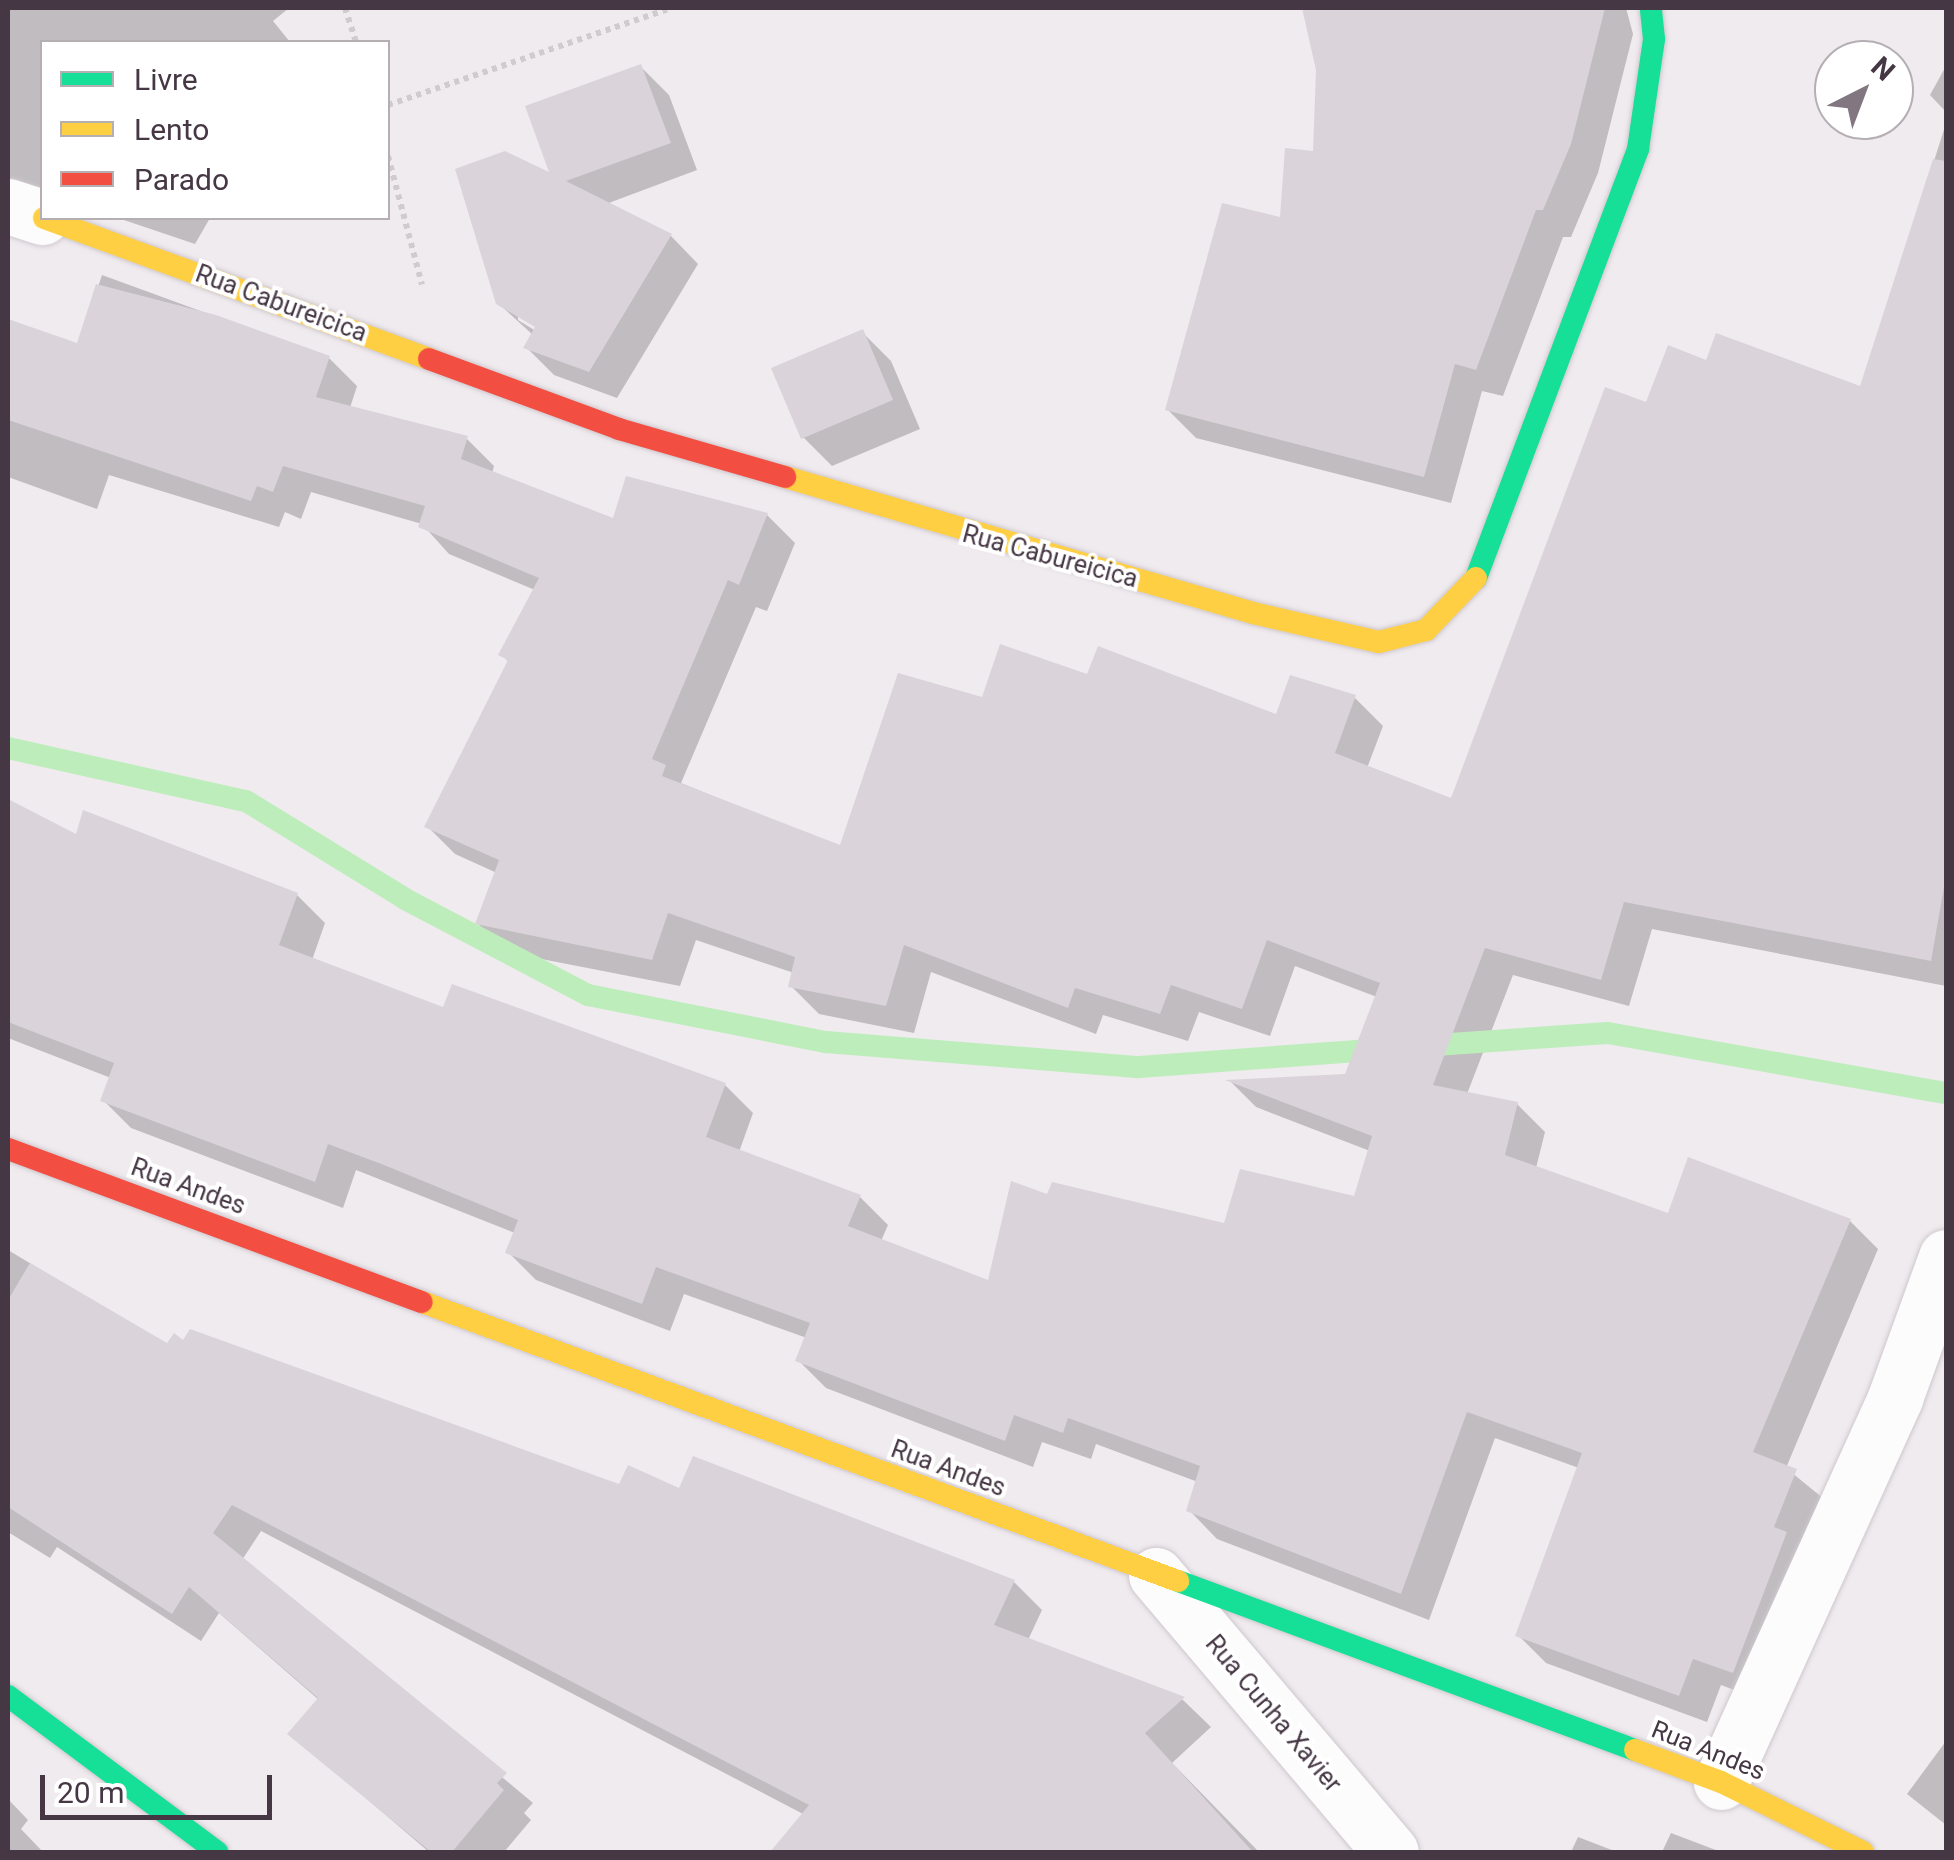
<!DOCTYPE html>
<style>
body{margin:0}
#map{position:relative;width:1954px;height:1860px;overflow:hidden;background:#f0ebef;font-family:Roboto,sans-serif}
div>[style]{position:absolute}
.shadow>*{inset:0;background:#0003}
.stream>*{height:22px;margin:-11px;padding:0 11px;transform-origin:11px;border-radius:11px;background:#beedbc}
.building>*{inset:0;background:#dad3d9;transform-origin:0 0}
.path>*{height:6px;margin-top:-3px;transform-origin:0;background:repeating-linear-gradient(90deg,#d1cbd0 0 5px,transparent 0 10px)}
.roads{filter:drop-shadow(0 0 2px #cec8cd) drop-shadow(0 0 2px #cec8cd)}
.street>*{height:55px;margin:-27.5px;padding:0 27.5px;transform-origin:27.5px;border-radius:27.5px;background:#fdfcfd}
.fast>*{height:22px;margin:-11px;padding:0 11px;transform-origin:11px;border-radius:11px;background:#16e098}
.slow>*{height:22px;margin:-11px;padding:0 11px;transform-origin:11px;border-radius:11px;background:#ffcf43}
.jam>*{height:22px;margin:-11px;padding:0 11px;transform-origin:11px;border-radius:11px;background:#f24e42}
span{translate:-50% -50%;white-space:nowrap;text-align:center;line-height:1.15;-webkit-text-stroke:8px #fff;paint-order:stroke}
.street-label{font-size:25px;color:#463744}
.frame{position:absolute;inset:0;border:10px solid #463744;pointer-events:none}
.legend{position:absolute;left:40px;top:40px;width:350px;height:180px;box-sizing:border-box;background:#fff;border:2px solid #b5afb4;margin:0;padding:12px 18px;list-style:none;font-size:30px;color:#463744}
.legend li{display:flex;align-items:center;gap:20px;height:50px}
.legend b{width:50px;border:2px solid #b5afb4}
.north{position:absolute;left:1814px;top:40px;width:100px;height:100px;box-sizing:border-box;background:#fff;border:2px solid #b5afb4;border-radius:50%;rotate:42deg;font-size:28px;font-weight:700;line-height:40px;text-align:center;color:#463744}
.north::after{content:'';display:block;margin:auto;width:35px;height:45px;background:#827680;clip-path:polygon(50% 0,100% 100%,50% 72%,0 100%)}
.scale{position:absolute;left:40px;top:1775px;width:232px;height:45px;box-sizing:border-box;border:5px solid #463744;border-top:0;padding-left:12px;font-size:30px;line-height:35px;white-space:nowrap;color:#463744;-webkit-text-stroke:8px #fff;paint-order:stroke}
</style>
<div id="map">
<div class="shadow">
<i style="clip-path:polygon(8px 8px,289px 8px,273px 21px,290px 42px,42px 42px,42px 192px,8px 206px)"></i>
<i style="clip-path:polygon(1303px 8px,1626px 8px,1633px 34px,1598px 173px,1571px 237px,1563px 237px,1503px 396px,1482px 391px,1451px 503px,1196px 438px,1168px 410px,1283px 221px,1315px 154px,1319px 70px)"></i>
<i style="clip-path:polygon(1946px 66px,1946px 112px,1930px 95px)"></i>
<i style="clip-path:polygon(evenodd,641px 67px,669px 95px,697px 170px,606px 204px,671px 236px,698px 264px,617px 398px,554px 375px,527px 348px,533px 335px,498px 303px,553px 177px,641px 67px,518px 314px,547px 332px,544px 336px,518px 320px,518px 314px)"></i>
<i style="clip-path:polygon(1946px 123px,1946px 986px,1652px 929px,1629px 1006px,1513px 975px,1467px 1094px,1517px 1104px,1545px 1132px,1536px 1168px,1669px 1216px,1850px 1221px,1878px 1249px,1786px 1468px,1824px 1499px,1761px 1700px,1721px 1685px,1707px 1722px,1546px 1663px,1518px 1635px,1579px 1468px,1495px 1438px,1429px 1620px,1217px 1539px,1189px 1510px,1198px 1482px,1096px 1444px,1091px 1459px,1042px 1442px,1033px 1467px,826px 1388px,798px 1360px,807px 1338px,684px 1294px,670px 1331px,536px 1280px,508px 1252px,515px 1233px,356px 1170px,343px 1208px,131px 1128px,103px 1100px,111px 1078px,8px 1038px,8px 802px,77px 837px,297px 895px,325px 923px,312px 960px,445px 1010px,453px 987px,725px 1085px,753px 1113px,739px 1152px,860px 1197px,888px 1225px,881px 1241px,990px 1283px,1048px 1197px,1226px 1226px,1355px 1199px,1370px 1151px,1256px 1107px,1231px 1082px,1347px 1076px,1377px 997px,1295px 966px,1270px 1036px,1199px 1012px,1188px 1041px,1103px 1015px,1096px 1034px,931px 972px,914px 1033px,819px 1014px,791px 986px,794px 973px,696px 940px,680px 986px,506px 952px,478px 924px,497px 873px,455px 854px,427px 826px,509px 662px,501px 654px,535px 590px,449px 554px,422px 524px,311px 492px,301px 519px,285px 512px,279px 527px,109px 475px,97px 509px,8px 477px,8px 322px,78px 346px,102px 275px,329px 358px,357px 386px,350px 408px,466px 438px,494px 466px,492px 474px,615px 521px,767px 515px,795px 543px,767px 611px,756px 607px,681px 783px,842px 849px,983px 700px,1088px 677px,1277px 717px,1355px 698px,1383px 726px,1367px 768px,1452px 802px,1647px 405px,1707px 363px,1862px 390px)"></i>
<i style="clip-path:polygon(118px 218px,210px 218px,195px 244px)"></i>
<i style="clip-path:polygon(862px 332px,891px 361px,920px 429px,832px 466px,803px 437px)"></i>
<i style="clip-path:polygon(8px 1250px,168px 1346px,184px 1344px,620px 1487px,680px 1491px,1014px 1582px,1042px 1610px,1028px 1640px,1183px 1700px,1211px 1727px,1172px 1763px,1259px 1852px,774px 1852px,805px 1815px,261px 1531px,242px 1560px,533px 1803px,524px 1813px,531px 1820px,504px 1852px,429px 1852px,291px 1734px,319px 1700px,219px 1613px,201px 1641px,57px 1547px,50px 1558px,8px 1532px)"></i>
<i style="clip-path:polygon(1946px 1741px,1946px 1825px,1907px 1794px)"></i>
<i style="clip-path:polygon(8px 1799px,28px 1820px,21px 1829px,43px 1852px,8px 1852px)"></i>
<i style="clip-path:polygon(1671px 1833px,1721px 1852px,1662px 1852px)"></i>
<i style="clip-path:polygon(1578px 1837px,1617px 1852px,1571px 1852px)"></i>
</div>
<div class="stream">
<i style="left:8px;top:748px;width:244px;rotate:12.6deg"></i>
<i style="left:246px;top:801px;width:187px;rotate:31.6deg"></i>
<i style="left:405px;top:899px;width:207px;rotate:27.7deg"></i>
<i style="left:588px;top:995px;width:243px;rotate:11.2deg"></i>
<i style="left:826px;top:1042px;width:314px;rotate:4.6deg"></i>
<i style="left:1139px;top:1067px;width:246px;rotate:-4.2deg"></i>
<i style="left:1421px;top:1046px;width:187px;rotate:-4deg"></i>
<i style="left:1608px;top:1033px;width:343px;rotate:10.1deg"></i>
</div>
<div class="building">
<i style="clip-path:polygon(1302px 8px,1605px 8px,1571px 144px,1543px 210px,1536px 210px,1476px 370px,1455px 364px,1424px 477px,1165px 410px,1222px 203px,1280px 217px,1285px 148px,1313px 151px,1316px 70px)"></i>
<i style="clip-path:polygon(641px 64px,671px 143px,566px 181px,672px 234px,589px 372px,523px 348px,535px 327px,496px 304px,455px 169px,505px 151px,549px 172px,525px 106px)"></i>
<i style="clip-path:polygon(1933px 159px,1946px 161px,1946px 876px,1931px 961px,1624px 902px,1601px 980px,1485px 948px,1433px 1085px,1518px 1102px,1505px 1155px,1668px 1213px,1688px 1157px,1851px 1219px,1753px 1452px,1797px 1469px,1774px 1527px,1787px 1532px,1733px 1673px,1693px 1659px,1679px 1696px,1515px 1636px,1582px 1453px,1467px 1412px,1401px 1594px,1186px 1511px,1200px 1466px,1068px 1418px,1063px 1433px,1014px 1415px,1005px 1441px,795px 1361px,810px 1323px,656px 1267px,642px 1304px,505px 1253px,518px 1220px,384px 1165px,328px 1144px,315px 1182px,100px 1101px,114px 1063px,8px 1022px,8px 799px,76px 834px,83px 810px,298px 893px,279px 945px,443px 1007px,452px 984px,726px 1083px,706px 1137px,861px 1195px,848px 1226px,988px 1280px,1011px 1181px,1047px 1194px,1052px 1182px,1224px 1223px,1240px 1169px,1354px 1196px,1372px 1136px,1225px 1080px,1345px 1074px,1380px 983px,1267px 940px,1242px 1009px,1171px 985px,1160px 1014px,1075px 988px,1068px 1008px,904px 945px,886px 1006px,788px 987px,795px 957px,668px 913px,652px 960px,475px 924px,499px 860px,424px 827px,508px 660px,498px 655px,539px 578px,418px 527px,425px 506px,283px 466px,273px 492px,257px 486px,251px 501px,8px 420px,8px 319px,77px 343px,96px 284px,216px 315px,330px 356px,316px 397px,468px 436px,461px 459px,613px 518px,626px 476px,768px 513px,739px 585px,728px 580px,652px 759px,666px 765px,662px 776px,840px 845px,898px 673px,982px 697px,1000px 644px,1087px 674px,1098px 646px,1276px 714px,1290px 675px,1356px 695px,1335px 753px,1451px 798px,1605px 387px,1646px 402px,1668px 345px,1706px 360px,1716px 333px,1860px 386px)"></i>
<i style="left:863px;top:329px;width:77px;height:100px;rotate:67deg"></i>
<i style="clip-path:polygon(30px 1263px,167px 1343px,174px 1333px,183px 1340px,190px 1329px,619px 1484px,628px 1465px,679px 1488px,693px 1456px,1015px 1580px,994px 1625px,1185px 1697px,1145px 1733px,1253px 1852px,770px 1852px,809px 1805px,232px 1505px,213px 1533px,507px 1773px,497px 1783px,504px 1790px,452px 1852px,431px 1852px,287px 1734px,318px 1698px,189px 1587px,172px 1614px,8px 1507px,8px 1300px)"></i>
</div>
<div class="path">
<i style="left:345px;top:8px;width:36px;rotate:72deg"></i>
<i style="left:388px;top:105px;width:299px;rotate:-18.9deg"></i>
<i style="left:388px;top:156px;width:133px;rotate:75.2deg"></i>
</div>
<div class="roads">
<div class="street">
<i style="left:8px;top:206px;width:36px;rotate:18deg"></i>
<i style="left:1156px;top:1575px;width:363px;rotate:49.7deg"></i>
<i style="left:1721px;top:1782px;width:422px;rotate:-65.6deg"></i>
<i style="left:1895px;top:1398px;width:150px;rotate:-70.1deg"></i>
</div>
<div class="fast">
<i style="left:1476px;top:578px;width:459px;rotate:-69.3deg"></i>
<i style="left:1638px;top:149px;width:111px;rotate:-81.7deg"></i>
<i style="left:1654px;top:39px;width:31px;rotate:-96deg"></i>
<i style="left:1178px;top:1581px;width:487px;rotate:20.3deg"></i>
<i style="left:8px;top:1696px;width:261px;rotate:36.7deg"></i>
</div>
<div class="slow">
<i style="left:44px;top:218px;width:410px;rotate:20.1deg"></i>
<i style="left:785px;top:477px;width:487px;rotate:16.2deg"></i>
<i style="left:1253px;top:613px;width:129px;rotate:13deg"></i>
<i style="left:1379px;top:642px;width:49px;rotate:-14.3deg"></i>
<i style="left:1426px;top:630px;width:72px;rotate:-46.1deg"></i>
<i style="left:422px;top:1302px;width:806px;rotate:20.26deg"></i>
<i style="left:1635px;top:1750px;width:92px;rotate:20.4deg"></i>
<i style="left:1721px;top:1782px;width:158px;rotate:26.2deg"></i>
</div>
<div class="jam">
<i style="left:429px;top:359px;width:202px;rotate:20.2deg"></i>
<i style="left:619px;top:429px;width:173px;rotate:16.1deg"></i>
<i style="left:8px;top:1149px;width:441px;rotate:20.3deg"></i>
</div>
</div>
<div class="street-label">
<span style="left:281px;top:304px;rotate:20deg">Rua Cabureicica</span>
<span style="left:1050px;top:557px;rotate:15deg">Rua Cabureicica</span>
<span style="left:188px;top:1187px;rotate:20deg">Rua Andes</span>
<span style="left:948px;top:1469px;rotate:20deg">Rua Andes</span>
<span style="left:1273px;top:1714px;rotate:50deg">Rua Cunha Xavier</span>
<span style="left:1708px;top:1751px;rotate:22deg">Rua Andes</span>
</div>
<div class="frame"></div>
<ul class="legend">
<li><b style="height:12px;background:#16e098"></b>Livre</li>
<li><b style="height:12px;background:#ffcf43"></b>Lento</li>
<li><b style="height:12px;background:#f24e42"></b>Parado</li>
</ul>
<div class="north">N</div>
<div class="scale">20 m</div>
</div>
